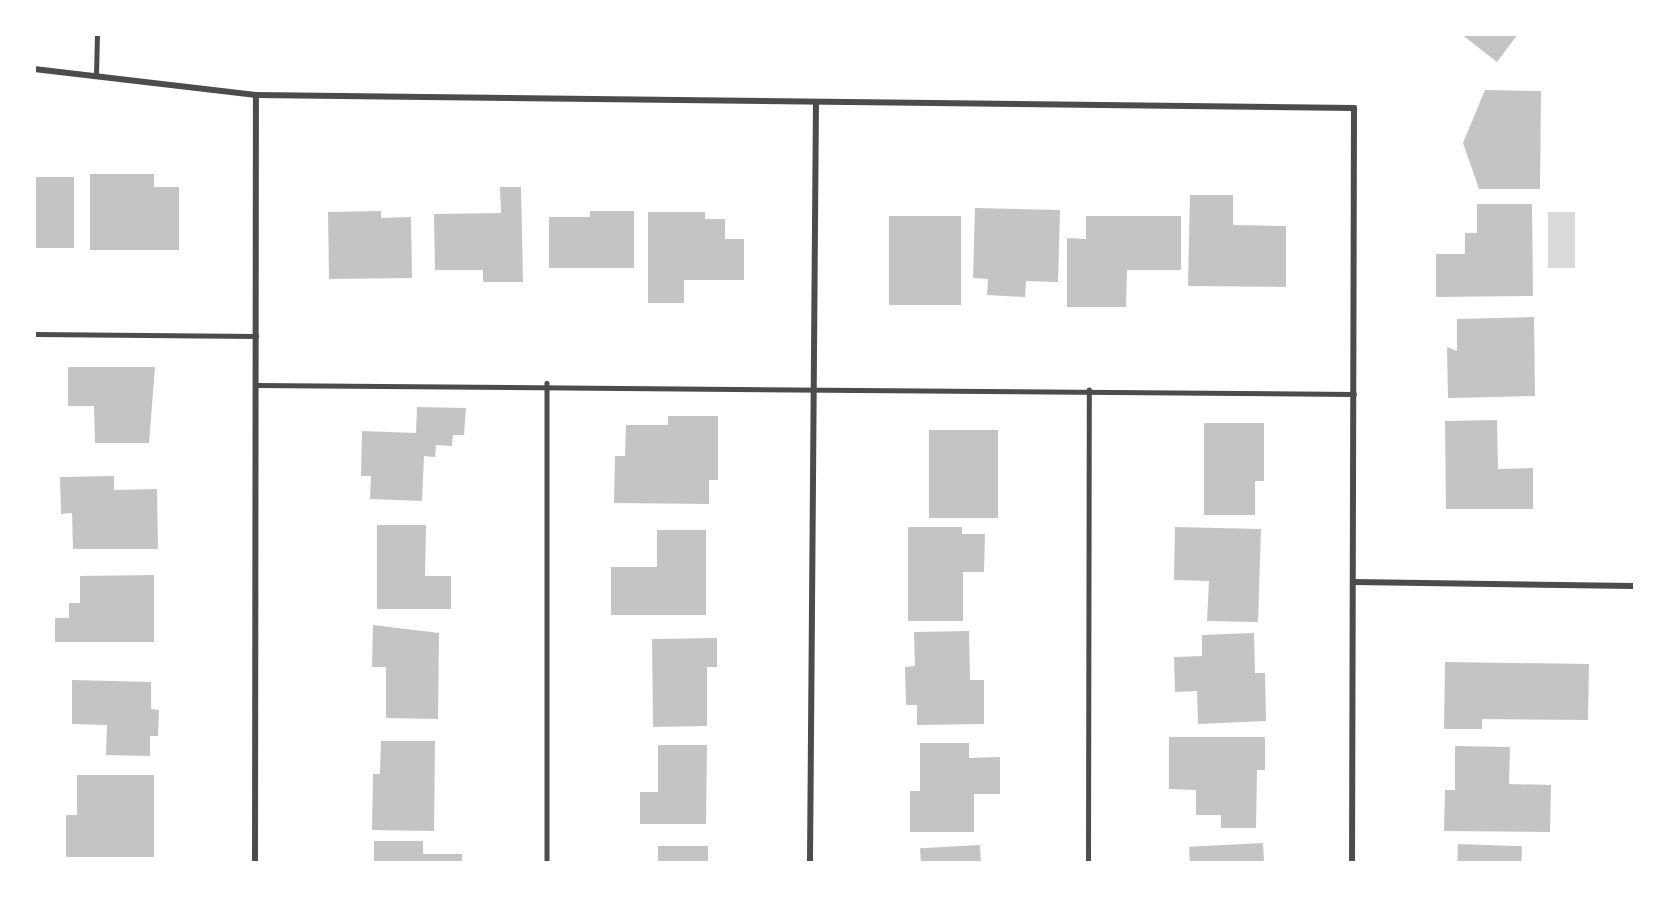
<!DOCTYPE html>
<style>
body{margin:0}
#map{position:relative;width:1669px;height:897px;overflow:hidden;background:#fff;font-family:"Roboto Serif",serif}
div>[style]{position:absolute}
.water>*{inset:0;background:#d9d9d9;transform-origin:0 0}
.building>*{inset:0;background:#c4c4c4;transform-origin:0 0}
.service>*{height:4.5px;margin:-2.25px;padding:0 2.25px;transform-origin:2.25px;border-radius:2.25px;background:#4c4c4c}
.minor>*{height:6px;margin:-3px;padding:0 3px;transform-origin:3px;border-radius:3px;background:#4c4c4c}
span{translate:-50% -50%;white-space:nowrap;text-align:center;line-height:1.15;-webkit-text-stroke:4.5px #fff;paint-order:stroke}
.frame{position:absolute;inset:0;border:36px solid #fff;pointer-events:none}
</style>
<div id="map">
<div class="water">
<i style="left:1548px;top:212px;width:27px;height:56px"></i>
</div>
<div class="building">
<i style="clip-path:polygon(1461px 34px,1518px 34px,1497px 62px)"></i>
<i style="clip-path:polygon(1485px 90px,1541px 91px,1540px 189px,1479px 189px,1463px 143px)"></i>
<i style="clip-path:polygon(90px 174px,154px 174px,154px 187px,179px 187px,179px 250px,90px 250px)"></i>
<i style="left:74px;top:177px;width:71px;height:40px;rotate:90deg"></i>
<i style="clip-path:polygon(500px 187px,521px 187px,523px 282px,483px 282px,483px 270px,435px 270px,434px 214px,501px 213px)"></i>
<i style="clip-path:polygon(1190px 195px,1233px 195px,1233px 225px,1286px 226px,1286px 287px,1188px 286px)"></i>
<i style="clip-path:polygon(1477px 204px,1532px 204px,1533px 296px,1436px 297px,1436px 254px,1465px 254px,1465px 233px,1477px 233px)"></i>
<i style="clip-path:polygon(975px 208px,1060px 210px,1058px 282px,1026px 281px,1025px 297px,987px 295px,988px 279px,973px 278px)"></i>
<i style="clip-path:polygon(381px 211px,381px 218px,411px 217px,412px 278px,329px 279px,328px 212px)"></i>
<i style="clip-path:polygon(590px 211px,634px 211px,634px 268px,549px 268px,549px 217px,590px 217px)"></i>
<i style="clip-path:polygon(648px 212px,705px 212px,705px 219px,725px 219px,725px 239px,744px 239px,744px 280px,684px 280px,684px 303px,648px 303px)"></i>
<i style="left:889px;top:216px;width:72px;height:89px"></i>
<i style="clip-path:polygon(1086px 216px,1181px 216px,1181px 270px,1127px 270px,1126px 307px,1067px 307px,1067px 238px,1086px 239px)"></i>
<i style="clip-path:polygon(1534px 317px,1535px 396px,1448px 398px,1447px 347px,1457px 351px,1457px 319px)"></i>
<i style="clip-path:polygon(68px 367px,155px 367px,149px 443px,95px 443px,94px 406px,68px 406px)"></i>
<i style="clip-path:polygon(417px 407px,466px 408px,464px 435px,453px 435px,452px 446px,436px 445px,435px 457px,424px 456px,422px 501px,370px 499px,371px 476px,361px 476px,362px 431px,416px 433px)"></i>
<i style="clip-path:polygon(668px 416px,718px 416px,718px 480px,709px 480px,709px 504px,614px 503px,615px 456px,625px 456px,626px 425px,668px 425px)"></i>
<i style="clip-path:polygon(1497px 420px,1498px 469px,1533px 468px,1533px 509px,1446px 509px,1445px 421px)"></i>
<i style="clip-path:polygon(1204px 423px,1264px 423px,1264px 481px,1255px 481px,1255px 515px,1204px 515px)"></i>
<i style="left:929px;top:430px;width:69px;height:88px"></i>
<i style="clip-path:polygon(114px 476px,114px 490px,157px 489px,158px 549px,73px 549px,72px 513px,61px 514px,60px 477px)"></i>
<i style="clip-path:polygon(377px 525px,426px 525px,425px 576px,451px 576px,451px 609px,377px 609px)"></i>
<i style="clip-path:polygon(908px 527px,962px 527px,962px 534px,985px 534px,984px 572px,963px 572px,963px 621px,908px 621px)"></i>
<i style="clip-path:polygon(1175px 527px,1261px 529px,1258px 622px,1207px 621px,1209px 581px,1174px 580px)"></i>
<i style="clip-path:polygon(657px 530px,706px 530px,706px 615px,611px 615px,611px 567px,657px 567px)"></i>
<i style="clip-path:polygon(154px 575px,154px 642px,55px 642px,55px 618px,69px 618px,69px 603px,80px 603px,80px 576px)"></i>
<i style="clip-path:polygon(373px 625px,439px 633px,438px 719px,386px 718px,386px 667px,372px 667px)"></i>
<i style="clip-path:polygon(969px 631px,970px 680px,984px 680px,984px 724px,917px 725px,917px 705px,906px 705px,905px 667px,915px 666px,914px 632px)"></i>
<i style="clip-path:polygon(1254px 633px,1255px 673px,1265px 673px,1266px 721px,1198px 724px,1197px 691px,1175px 692px,1174px 657px,1202px 656px,1202px 635px)"></i>
<i style="clip-path:polygon(717px 638px,717px 667px,707px 667px,707px 726px,653px 727px,652px 639px)"></i>
<i style="clip-path:polygon(1445px 662px,1589px 664px,1588px 720px,1482px 719px,1482px 729px,1444px 729px)"></i>
<i style="clip-path:polygon(72px 680px,151px 682px,151px 709px,159px 710px,158px 736px,150px 736px,150px 756px,106px 755px,107px 725px,72px 724px)"></i>
<i style="clip-path:polygon(1169px 737px,1265px 737px,1265px 770px,1257px 770px,1256px 828px,1221px 828px,1221px 815px,1196px 815px,1196px 790px,1169px 789px)"></i>
<i style="clip-path:polygon(381px 741px,435px 741px,434px 831px,372px 830px,373px 774px,380px 774px)"></i>
<i style="clip-path:polygon(920px 743px,969px 743px,969px 758px,1000px 757px,1000px 794px,974px 794px,974px 832px,910px 832px,910px 791px,920px 791px)"></i>
<i style="clip-path:polygon(658px 745px,707px 745px,706px 824px,640px 824px,640px 792px,658px 792px)"></i>
<i style="clip-path:polygon(1455px 746px,1510px 747px,1509px 784px,1551px 785px,1550px 832px,1444px 831px,1445px 790px,1455px 790px)"></i>
<i style="clip-path:polygon(77px 775px,154px 775px,154px 857px,66px 857px,66px 815px,77px 815px)"></i>
<i style="clip-path:polygon(374px 841px,423px 841px,423px 854px,462px 854px,462px 862px,374px 862px)"></i>
<i style="left:1263px;top:843px;width:19px;height:74px;rotate:87deg"></i>
<i style="left:1458px;top:844px;width:64px;height:18px;rotate:2deg"></i>
<i style="left:980px;top:845px;width:17px;height:60px;rotate:87deg"></i>
<i style="left:658px;top:846px;width:50px;height:16px"></i>
</div>
<div class="service">
<i style="left:96px;top:75px;width:41px;rotate:-88.6deg"></i>
<i style="left:34px;top:334px;width:222px;rotate:0.5deg"></i>
<i style="left:547px;top:383px;width:479px;rotate:90deg"></i>
<i style="left:256px;top:385px;width:1098px;rotate:0.47deg"></i>
<i style="left:1088px;top:862px;width:472px;rotate:-89.9deg"></i>
</div>
<div class="minor">
<i style="left:34px;top:69px;width:224px;rotate:6.7deg"></i>
<i style="left:256px;top:95px;width:1098px;rotate:0.68deg"></i>
<i style="left:1354px;top:108px;width:754px;rotate:90.15deg"></i>
<i style="left:1353px;top:582px;width:281px;rotate:0.8deg"></i>
<i style="left:255px;top:862px;width:767px;rotate:-89.93deg"></i>
<i style="left:810px;top:862px;width:757px;rotate:-89.55deg"></i>
</div>
<div class="frame"></div>
</div>
